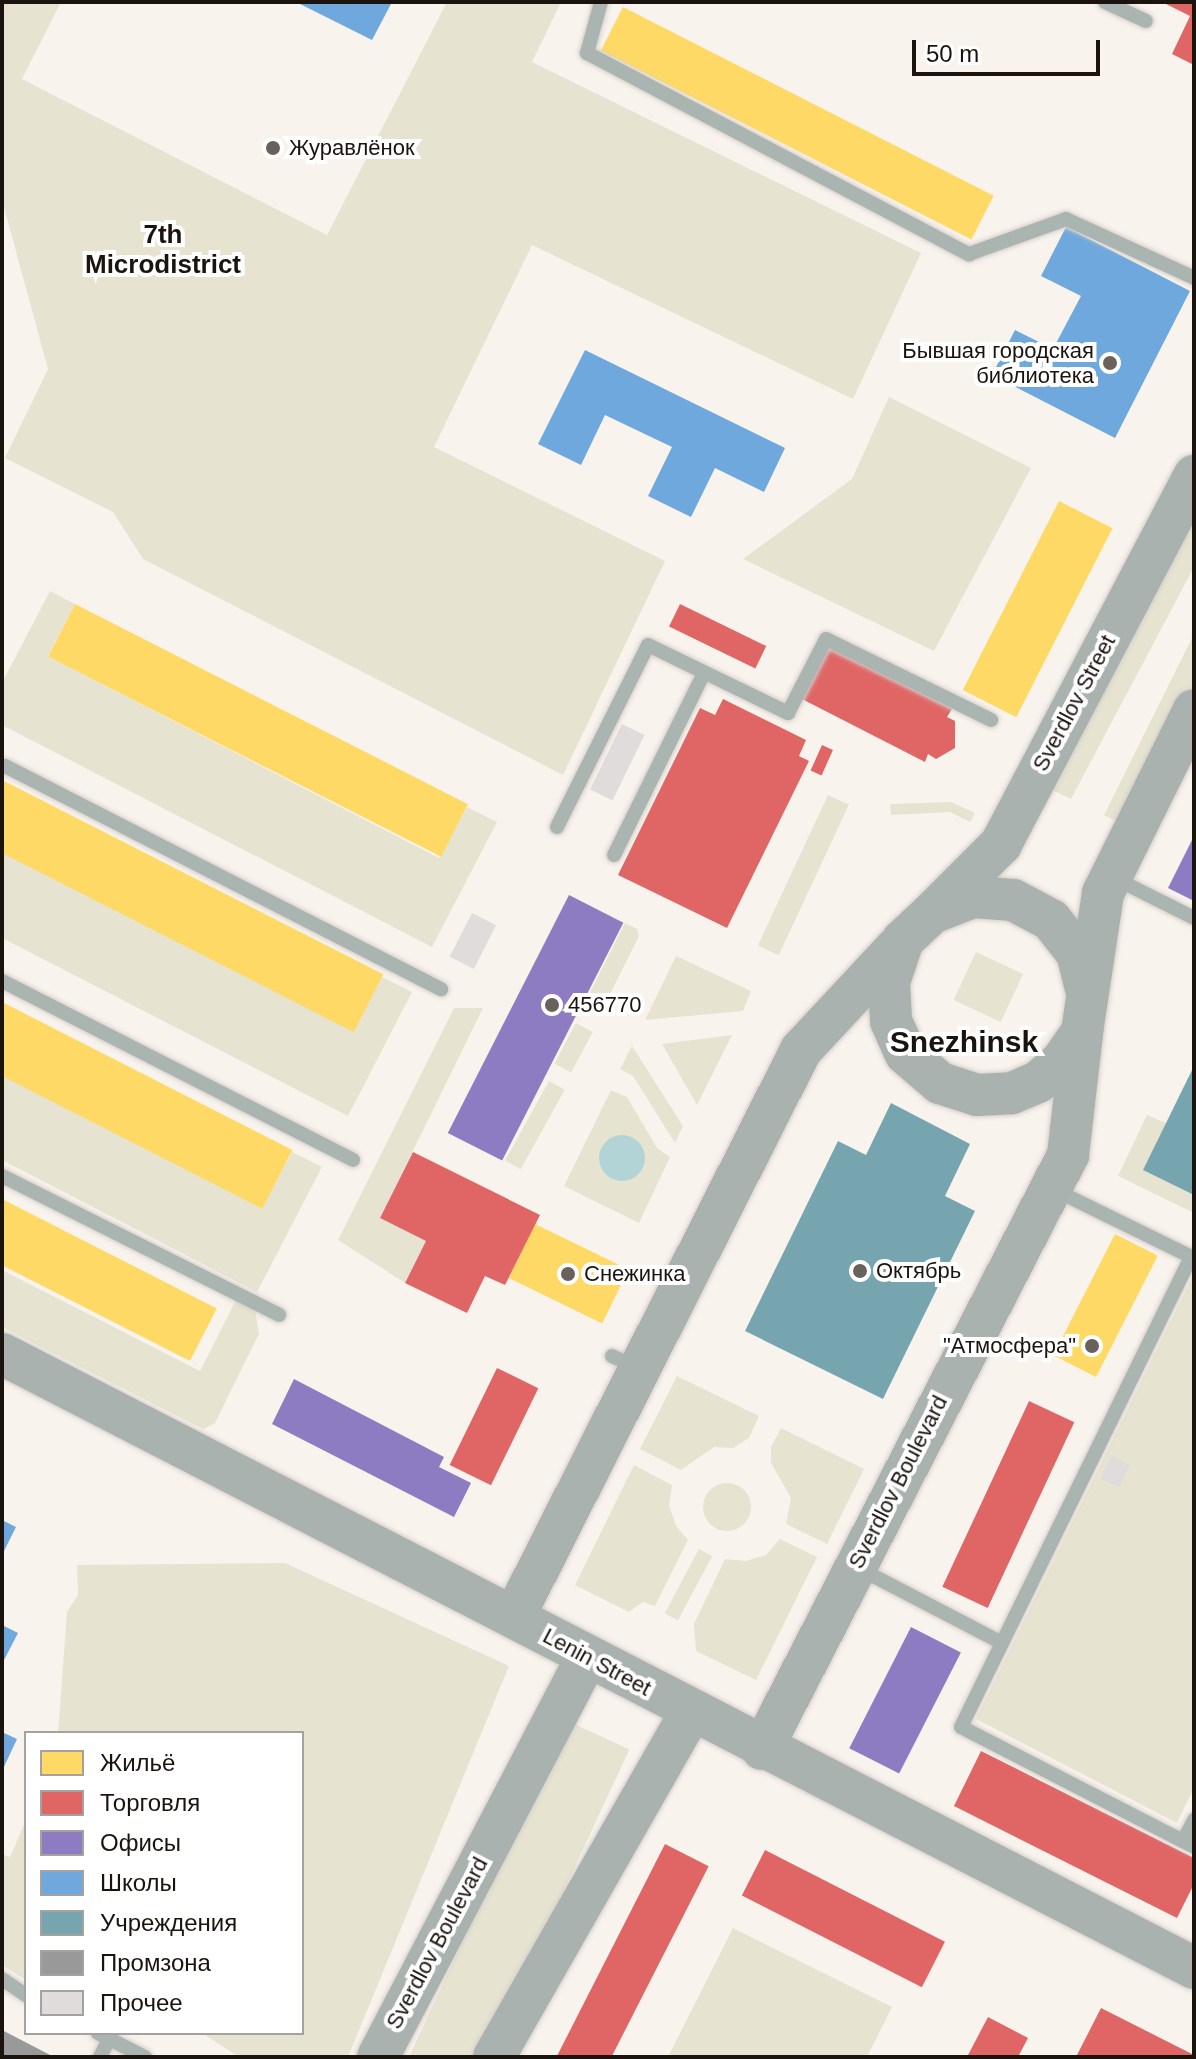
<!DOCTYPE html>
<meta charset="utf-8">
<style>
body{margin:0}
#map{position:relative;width:1196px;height:2059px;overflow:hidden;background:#f9f3ed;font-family:Helvetica,sans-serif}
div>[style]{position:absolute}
.green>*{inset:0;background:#e6e4d1;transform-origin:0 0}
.round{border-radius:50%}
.water>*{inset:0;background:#b3d4d7}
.homes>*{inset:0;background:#ffd966;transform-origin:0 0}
.shops>*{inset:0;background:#e06666;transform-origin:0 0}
.offices>*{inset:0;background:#8e7cc3;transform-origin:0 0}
.schools>*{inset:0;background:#6fa8dc}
.public>*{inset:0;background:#76a5af}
.industry>*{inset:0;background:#999}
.building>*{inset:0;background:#e0dcdc;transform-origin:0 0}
.roads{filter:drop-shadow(0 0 2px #d5cfca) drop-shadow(0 0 2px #d5cfca)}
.lane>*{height:14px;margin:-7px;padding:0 7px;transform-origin:7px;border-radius:7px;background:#aab4b1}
.secondary>*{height:42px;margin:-21px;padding:0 21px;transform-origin:21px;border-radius:21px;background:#a9b2af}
.dots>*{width:22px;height:22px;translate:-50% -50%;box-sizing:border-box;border:4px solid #fff;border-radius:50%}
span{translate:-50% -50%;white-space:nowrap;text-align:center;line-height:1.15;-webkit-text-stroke:8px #fff;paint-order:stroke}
.poi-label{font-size:22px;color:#1b140e}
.left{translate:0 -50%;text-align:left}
.right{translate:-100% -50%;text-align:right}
.street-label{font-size:22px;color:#1b140e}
.quarter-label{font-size:26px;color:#1b140e;font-weight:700}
.district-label{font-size:30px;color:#1b140e;font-weight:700}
.frame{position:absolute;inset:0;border:4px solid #1b140e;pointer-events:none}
.legend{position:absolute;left:24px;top:1731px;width:280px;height:304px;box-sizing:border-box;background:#fff;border:2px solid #a4a19f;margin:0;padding:10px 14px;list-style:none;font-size:24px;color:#1b140e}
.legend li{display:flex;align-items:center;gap:16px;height:40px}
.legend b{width:40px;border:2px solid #a4a19f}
.scale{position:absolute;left:912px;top:40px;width:188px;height:36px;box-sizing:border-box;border:4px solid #1b140e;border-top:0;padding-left:10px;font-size:24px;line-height:28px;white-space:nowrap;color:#1b140e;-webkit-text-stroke:6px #fff;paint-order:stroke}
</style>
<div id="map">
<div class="green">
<i style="clip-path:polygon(2px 2px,61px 2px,22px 79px,327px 235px,447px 2px,561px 2px,532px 62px,921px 253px,853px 399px,532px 245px,434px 447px,665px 561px,563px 775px,143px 559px,113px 512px,5px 458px,48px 369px,2px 200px)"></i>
<i style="clip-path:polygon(889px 397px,1031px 468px,934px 651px,743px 559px,852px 479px)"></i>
<i style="clip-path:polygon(1194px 511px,1194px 567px,1071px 799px,1050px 789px)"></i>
<i style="clip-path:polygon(50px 591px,75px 604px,48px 656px,439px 858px,467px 807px,497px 822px,432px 947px,2px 725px,2px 683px)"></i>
<i style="clip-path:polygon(1194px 634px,1194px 689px,1124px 825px,1104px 815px)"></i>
<i style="left:828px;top:795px;width:23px;height:166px;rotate:25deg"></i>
<i style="clip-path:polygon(951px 802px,975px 813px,970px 822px,950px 812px,891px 815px,890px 804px)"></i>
<i style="clip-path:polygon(2px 845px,355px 1028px,382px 977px,412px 992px,348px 1116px,2px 938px)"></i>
<i style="clip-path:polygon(625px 923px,637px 929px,639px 936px,601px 1012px,584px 1004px)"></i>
<i style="left:976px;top:952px;width:52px;height:53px;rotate:25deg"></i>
<i style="clip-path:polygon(676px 956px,751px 991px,743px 1011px,645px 1020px)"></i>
<i style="clip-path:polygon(454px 1008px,483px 1008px,380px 1218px,426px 1241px,405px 1283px,338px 1240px)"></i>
<i style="left:576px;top:1023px;width:19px;height:46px;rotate:28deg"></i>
<i style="clip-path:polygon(732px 1035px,697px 1105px,662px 1044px)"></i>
<i style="clip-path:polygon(632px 1046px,683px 1126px,675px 1143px,633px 1076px,620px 1069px)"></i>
<i style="clip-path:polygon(2px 1068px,265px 1203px,292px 1152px,322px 1167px,257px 1292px,2px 1160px)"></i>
<i style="left:549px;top:1081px;width:18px;height:91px;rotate:29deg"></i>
<i style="clip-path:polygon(611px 1090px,627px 1097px,657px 1148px,670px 1157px,639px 1223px,564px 1186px)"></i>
<i style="clip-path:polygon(1147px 1115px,1166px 1123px,1194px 1195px,1194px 1213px,1118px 1176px)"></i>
<i style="clip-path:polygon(2px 1270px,200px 1371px,236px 1300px,255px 1309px,259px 1334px,215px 1423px,203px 1429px,2px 1327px)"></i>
<i style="clip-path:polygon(1194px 1274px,1194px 1788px,1177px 1823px,976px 1719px)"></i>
<i style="clip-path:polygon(677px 1376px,759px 1416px,749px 1438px,733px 1448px,714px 1447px,681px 1470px,640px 1449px)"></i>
<i style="clip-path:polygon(781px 1428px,864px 1469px,827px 1544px,786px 1524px,791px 1498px,771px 1463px,771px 1447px)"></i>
<i style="clip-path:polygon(634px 1465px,672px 1485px,669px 1505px,676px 1526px,688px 1540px,655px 1606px,643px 1602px,629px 1612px,575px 1585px)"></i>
<i class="round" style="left:703px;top:1483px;width:48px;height:48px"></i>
<i style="clip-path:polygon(780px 1539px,817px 1557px,756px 1680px,696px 1651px,694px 1624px,725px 1559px,746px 1561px,766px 1555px)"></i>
<i style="left:699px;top:1549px;width:15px;height:73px;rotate:28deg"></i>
<i style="clip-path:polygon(285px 1563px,509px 1666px,348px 2057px,239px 2057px,202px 2033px,302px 2033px,302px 1733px,58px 1733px,67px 1612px,78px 1595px,77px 1565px)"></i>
<i style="left:566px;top:1720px;width:70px;height:377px;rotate:25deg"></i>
<i style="clip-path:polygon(26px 1820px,26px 1980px,2px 1965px,2px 1854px,10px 1857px)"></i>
<i style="clip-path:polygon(733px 1928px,892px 2007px,867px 2057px,668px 2057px)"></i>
</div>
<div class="water">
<i class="round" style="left:599px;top:1135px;width:46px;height:46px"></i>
</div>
<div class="homes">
<i style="left:623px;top:7px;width:416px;height:49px;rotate:27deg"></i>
<i style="left:1059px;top:501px;width:60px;height:212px;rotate:27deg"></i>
<i style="left:75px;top:604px;width:441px;height:59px;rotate:27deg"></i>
<i style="left:2px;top:780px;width:428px;height:65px;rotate:27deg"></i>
<i style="left:2px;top:1002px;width:326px;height:66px;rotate:27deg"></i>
<i style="left:2px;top:1199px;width:241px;height:59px;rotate:27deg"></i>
<i style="left:535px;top:1224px;width:104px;height:60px;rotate:26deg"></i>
<i style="left:1115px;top:1234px;width:48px;height:136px;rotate:27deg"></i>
</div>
<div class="shops">
<i style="clip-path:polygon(1162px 2px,1194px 2px,1194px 65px,1172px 54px,1190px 16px)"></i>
<i style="left:680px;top:604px;width:96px;height:25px;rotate:26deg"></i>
<i style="clip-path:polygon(825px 644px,952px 709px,947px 717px,955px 721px,955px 748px,936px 759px,928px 754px,925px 762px,798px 697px)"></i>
<i style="clip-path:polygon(723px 699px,806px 740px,799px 756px,809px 761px,727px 928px,618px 875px,700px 708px,715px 715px)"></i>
<i style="left:822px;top:745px;width:12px;height:28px;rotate:24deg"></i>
<i style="clip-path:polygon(413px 1152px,540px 1215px,505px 1285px,485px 1276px,467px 1313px,405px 1283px,426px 1241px,380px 1218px)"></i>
<i style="left:497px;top:1368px;width:46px;height:108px;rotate:26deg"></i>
<i style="left:1029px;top:1401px;width:50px;height:205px;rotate:25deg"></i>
<i style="clip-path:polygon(981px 1751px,1194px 1858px,1194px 1884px,1177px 1918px,954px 1806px)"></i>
<i style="left:665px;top:1844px;width:49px;height:239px;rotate:27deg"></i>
<i style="left:765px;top:1850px;width:202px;height:51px;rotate:27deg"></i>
<i style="clip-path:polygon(1101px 2008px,1194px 2055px,1194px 2057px,1076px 2057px)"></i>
<i style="clip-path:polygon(988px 2017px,1028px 2038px,1018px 2057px,967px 2057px)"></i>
</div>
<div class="offices">
<i style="clip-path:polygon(1194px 836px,1194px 901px,1168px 888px)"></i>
<i style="left:569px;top:895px;width:61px;height:267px;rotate:27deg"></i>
<i style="clip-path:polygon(294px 1379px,444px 1457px,439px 1467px,471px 1483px,454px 1517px,272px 1424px)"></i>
<i style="left:911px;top:1627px;width:56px;height:136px;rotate:27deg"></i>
</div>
<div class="schools">
<i style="clip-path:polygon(296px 2px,392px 2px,372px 40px)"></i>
<i style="clip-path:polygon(1066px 227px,1190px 291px,1115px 438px,992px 375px,1015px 330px,1053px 349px,1081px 296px,1041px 276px)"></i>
<i style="clip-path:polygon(585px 350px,785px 448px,764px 492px,715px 468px,691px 517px,648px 496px,672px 447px,605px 415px,581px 465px,538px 444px)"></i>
<i style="clip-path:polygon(2px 1520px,16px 1527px,2px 1555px)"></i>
<i style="clip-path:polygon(2px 1625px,18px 1633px,2px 1664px)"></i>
<i style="clip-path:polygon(2px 1732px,17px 1739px,2px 1771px)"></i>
</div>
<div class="public">
<i style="clip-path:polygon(1194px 1066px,1194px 1195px,1143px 1170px)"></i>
<i style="clip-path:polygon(891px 1103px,970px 1144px,945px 1196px,975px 1211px,883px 1399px,745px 1331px,838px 1141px,866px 1155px)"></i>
</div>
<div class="industry">
<i style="clip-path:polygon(2px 2030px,54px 2057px,2px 2057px)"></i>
</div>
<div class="building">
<i style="left:622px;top:724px;width:25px;height:73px;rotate:26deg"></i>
<i style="left:472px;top:913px;width:27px;height:49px;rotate:27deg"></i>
<i style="left:1111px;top:1456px;width:21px;height:25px;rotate:25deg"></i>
</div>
<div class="roads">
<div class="lane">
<i style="left:601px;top:2px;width:53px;rotate:105.4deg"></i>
<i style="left:587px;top:53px;width:432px;rotate:27.8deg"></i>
<i style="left:969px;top:254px;width:103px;rotate:-19.8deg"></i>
<i style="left:1066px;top:219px;width:141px;rotate:24.7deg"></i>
<i style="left:1105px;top:2px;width:45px;rotate:24.9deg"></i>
<i style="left:5px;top:766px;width:490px;rotate:27.1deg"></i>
<i style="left:557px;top:827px;width:203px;rotate:-63.4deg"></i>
<i style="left:648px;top:645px;width:156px;rotate:25.9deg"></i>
<i style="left:788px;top:713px;width:83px;rotate:-62.8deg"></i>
<i style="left:826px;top:639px;width:184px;rotate:26.1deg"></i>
<i style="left:614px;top:855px;width:203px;rotate:-63.7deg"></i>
<i style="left:1116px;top:879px;width:87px;rotate:26.6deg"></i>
<i style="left:2px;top:981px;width:394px;rotate:27deg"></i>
<i style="left:2px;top:1176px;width:310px;rotate:26.6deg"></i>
<i style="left:1055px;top:1190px;width:155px;rotate:26.1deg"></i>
<i style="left:1191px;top:1257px;width:523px;rotate:116.08deg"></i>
<i style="left:961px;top:1727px;width:262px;rotate:27.2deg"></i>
<i style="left:612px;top:1356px;width:26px;rotate:25deg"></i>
<i style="left:860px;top:1569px;width:160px;rotate:27.5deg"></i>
<i style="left:1183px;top:1841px;width:24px;rotate:-62deg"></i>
<i style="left:2px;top:1979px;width:29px;rotate:34deg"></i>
<i style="left:98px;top:2033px;width:53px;rotate:27.1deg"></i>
<i style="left:100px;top:2057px;width:20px;rotate:-63deg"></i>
</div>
<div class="secondary">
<i style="left:936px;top:909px;width:92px;rotate:-45deg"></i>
<i style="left:1001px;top:844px;width:416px;rotate:-62.3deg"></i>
<i style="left:1087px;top:993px;width:41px;rotate:-104deg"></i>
<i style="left:1077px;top:953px;width:42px;rotate:-128.2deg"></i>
<i style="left:1051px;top:920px;width:43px;rotate:-152.2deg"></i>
<i style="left:1013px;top:900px;width:40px;rotate:-175.7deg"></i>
<i style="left:973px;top:897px;width:44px;rotate:158.7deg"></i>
<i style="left:932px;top:913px;width:40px;rotate:137deg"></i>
<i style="left:903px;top:940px;width:44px;rotate:108.4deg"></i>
<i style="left:889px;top:982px;width:39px;rotate:87deg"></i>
<i style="left:891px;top:1021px;width:36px;rotate:66deg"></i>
<i style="left:906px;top:1054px;width:45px;rotate:40.5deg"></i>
<i style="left:940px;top:1083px;width:39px;rotate:18deg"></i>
<i style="left:977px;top:1095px;width:35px;rotate:-3deg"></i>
<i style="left:1012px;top:1093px;width:28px;rotate:-23deg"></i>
<i style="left:1038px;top:1082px;width:30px;rotate:-41deg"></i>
<i style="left:1061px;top:1062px;width:37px;rotate:-55deg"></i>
<i style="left:1082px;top:1032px;width:141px;rotate:-81.4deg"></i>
<i style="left:1103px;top:893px;width:204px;rotate:-63.6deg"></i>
<i style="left:2px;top:1354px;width:1341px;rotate:27.25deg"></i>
<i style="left:514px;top:1617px;width:635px;rotate:-63.15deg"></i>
<i style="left:801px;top:1050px;width:141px;rotate:-47deg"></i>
<i style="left:762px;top:1749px;width:668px;rotate:-62.74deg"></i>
<i style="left:1068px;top:1155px;width:122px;rotate:-83.4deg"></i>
<i style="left:378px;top:2057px;width:449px;rotate:-62.4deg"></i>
<i style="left:494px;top:2057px;width:398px;rotate:-60.3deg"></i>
</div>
</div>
<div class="dots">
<i style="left:273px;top:148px;background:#69625c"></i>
<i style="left:1110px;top:363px;background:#69625c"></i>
<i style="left:552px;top:1005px;background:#69625c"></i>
<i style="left:860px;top:1271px;background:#69625c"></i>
<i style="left:568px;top:1274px;background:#69625c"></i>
<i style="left:1092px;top:1346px;background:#69625c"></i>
</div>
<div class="poi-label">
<span class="left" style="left:289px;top:148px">Журавлёнок</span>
<span class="right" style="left:1094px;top:363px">Бывшая городская<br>библиотека</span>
<span class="left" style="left:568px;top:1005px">456770</span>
<span class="left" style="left:876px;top:1271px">Октябрь</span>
<span class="left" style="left:584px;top:1274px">Снежинка</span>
<span class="right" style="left:1076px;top:1346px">"Атмосфера"</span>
</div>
<div class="street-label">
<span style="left:1074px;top:703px;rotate:-62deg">Sverdlov Street</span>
<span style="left:898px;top:1482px;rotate:-63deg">Sverdlov Boulevard</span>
<span style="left:597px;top:1662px;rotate:28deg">Lenin Street</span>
<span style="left:437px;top:1943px;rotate:-62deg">Sverdlov Boulevard</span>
</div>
<div class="quarter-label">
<span style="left:163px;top:250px">7th<br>Microdistrict</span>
</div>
<div class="district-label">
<span style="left:964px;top:1042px">Snezhinsk</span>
</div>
<div class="frame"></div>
<ul class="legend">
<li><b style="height:22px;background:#ffd966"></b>Жильё</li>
<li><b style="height:22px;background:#e06666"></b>Торговля</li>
<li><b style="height:22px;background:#8e7cc3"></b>Офисы</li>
<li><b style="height:22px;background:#6fa8dc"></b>Школы</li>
<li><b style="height:22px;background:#76a5af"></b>Учреждения</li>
<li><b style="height:22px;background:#999"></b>Промзона</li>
<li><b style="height:22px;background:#e0dcdc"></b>Прочее</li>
</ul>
<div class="scale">50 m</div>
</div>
